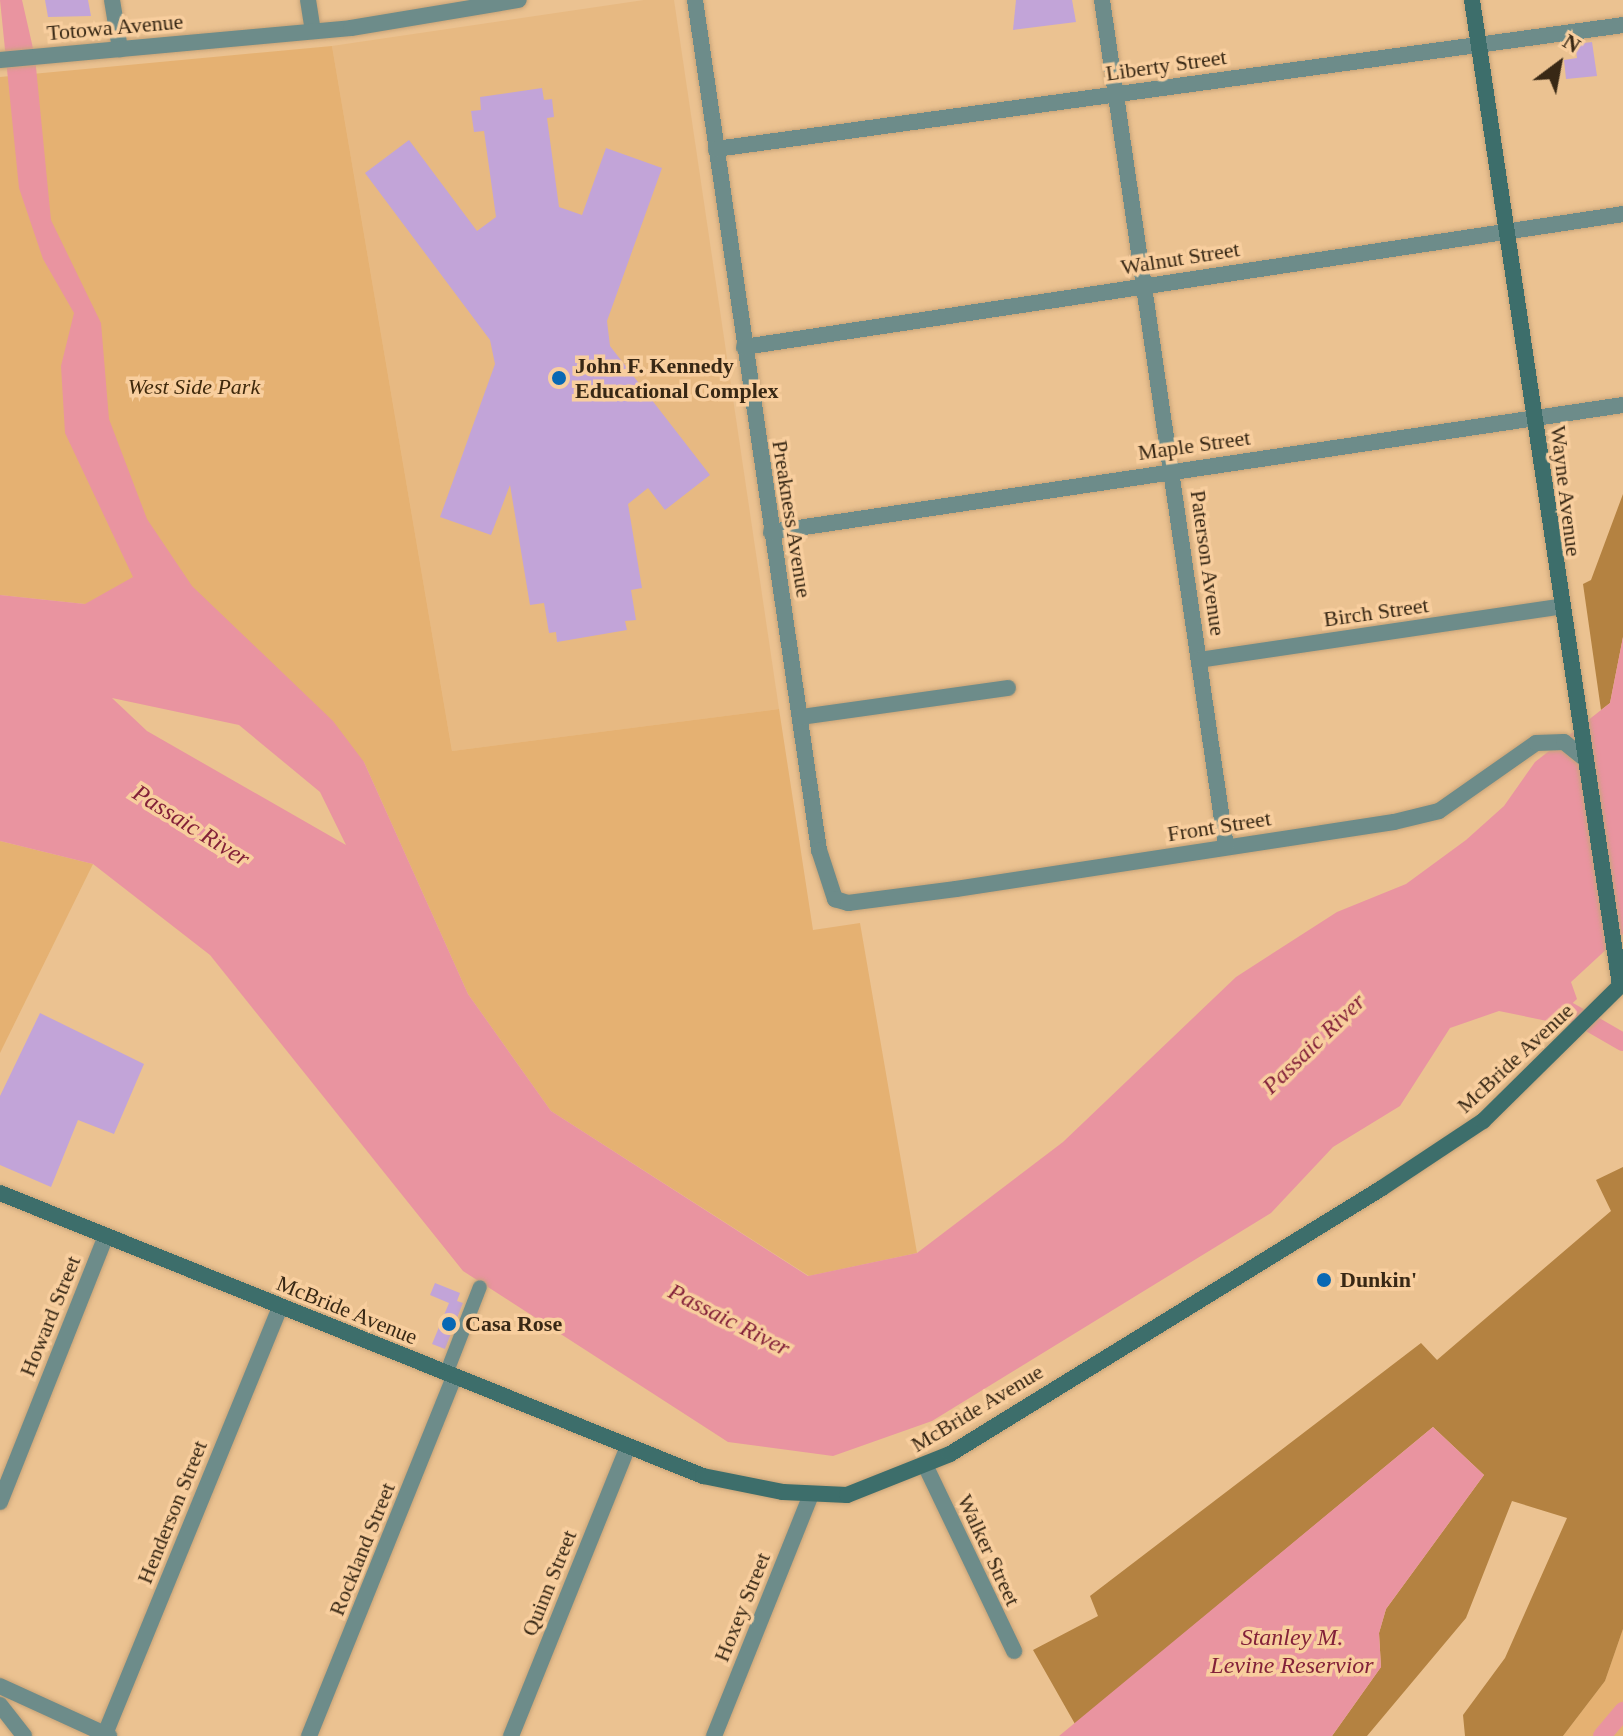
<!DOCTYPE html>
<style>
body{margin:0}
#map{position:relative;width:1623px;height:1736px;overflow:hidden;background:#ebc291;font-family:Georgia,serif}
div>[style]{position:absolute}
.built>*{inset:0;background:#e7b982}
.green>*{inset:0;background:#e5b172}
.forest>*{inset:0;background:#b48241}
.water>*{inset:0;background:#e994a0}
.canal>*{height:18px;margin:-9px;padding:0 9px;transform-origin:9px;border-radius:9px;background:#e994a0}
.building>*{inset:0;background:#c2a4d8}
.roads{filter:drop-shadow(0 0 2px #c7a378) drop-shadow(0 0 2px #c7a378)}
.pedestrian>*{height:14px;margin:-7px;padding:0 7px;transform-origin:7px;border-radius:7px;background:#6d8c8a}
.minor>*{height:16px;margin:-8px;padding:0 8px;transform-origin:8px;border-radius:8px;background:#6d8c8a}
.tertiary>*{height:16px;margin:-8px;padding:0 8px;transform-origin:8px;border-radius:8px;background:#6d8c8a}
.secondary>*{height:16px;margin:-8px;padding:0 8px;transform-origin:8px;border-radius:8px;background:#3d6e6b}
.dots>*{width:22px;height:22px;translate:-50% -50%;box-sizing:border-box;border:4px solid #f8ce9e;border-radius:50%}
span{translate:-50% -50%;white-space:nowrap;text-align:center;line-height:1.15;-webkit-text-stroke:7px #f8ce9e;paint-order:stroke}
.street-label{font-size:22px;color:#382815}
.poi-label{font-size:22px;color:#382815;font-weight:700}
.left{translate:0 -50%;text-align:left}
.park-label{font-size:22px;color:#3f290c;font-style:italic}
.water-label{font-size:24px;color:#832139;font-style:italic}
.north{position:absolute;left:1519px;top:24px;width:80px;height:80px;-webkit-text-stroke:6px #f8ce9e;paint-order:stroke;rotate:32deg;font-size:22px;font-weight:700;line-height:32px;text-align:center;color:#382815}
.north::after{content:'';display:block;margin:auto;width:28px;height:36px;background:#382815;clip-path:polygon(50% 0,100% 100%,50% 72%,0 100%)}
</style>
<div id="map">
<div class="built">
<i style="clip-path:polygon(644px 0,674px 0,779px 709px,452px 751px,332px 46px)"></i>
</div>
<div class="green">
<i style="clip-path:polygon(332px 46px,452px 751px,779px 709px,813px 930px,860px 923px,917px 1253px,809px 1276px,551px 1111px,468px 994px,364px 762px,85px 604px,0 595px,0 77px)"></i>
<i style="clip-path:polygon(0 841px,93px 864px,0 1053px)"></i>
<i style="clip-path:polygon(1623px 1629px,1623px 1736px,1563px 1736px,1605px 1681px)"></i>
</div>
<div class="forest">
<i style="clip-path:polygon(1623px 494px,1623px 637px,1610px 703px,1601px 710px,1583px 584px,1591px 580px)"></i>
<i style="clip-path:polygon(1623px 1167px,1623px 1629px,1605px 1681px,1563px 1736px,1465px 1736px,1463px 1715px,1505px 1658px,1567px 1518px,1512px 1501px,1466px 1618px,1367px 1736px,1332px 1736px,1381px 1667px,1379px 1633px,1386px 1609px,1484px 1475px,1433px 1427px,1075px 1724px,1033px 1650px,1098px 1616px,1090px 1596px,1421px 1343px,1437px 1360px,1611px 1211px,1596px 1180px)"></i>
</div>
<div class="water">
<i style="clip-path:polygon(evenodd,0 0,22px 0,35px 57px,51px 220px,101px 323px,109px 419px,147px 519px,192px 586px,333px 721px,364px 762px,468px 994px,551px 1111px,808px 1276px,917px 1253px,1063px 1142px,1236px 977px,1337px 912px,1406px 884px,1466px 840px,1504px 806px,1535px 762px,1610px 703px,1623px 637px,1623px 934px,1571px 982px,1577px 999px,1552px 1022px,1499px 1011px,1450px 1028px,1400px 1106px,1333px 1147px,1271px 1213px,932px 1421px,833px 1456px,728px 1442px,463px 1271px,210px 955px,93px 864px,0 841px,0 595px,85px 604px,133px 577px,65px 433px,61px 366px,74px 313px,43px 259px,19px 188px,0 0,112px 698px,239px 725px,320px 792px,346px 845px,147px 731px,112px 698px)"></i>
<i style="clip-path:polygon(1433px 1427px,1484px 1475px,1386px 1609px,1379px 1633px,1381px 1667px,1332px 1736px,1059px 1736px)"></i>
</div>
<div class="canal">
<i style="left:1569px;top:1011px;width:62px;rotate:29.9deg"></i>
<i style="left:1602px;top:1736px;width:33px;rotate:-50deg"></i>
</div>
<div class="building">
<i style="clip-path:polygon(45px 0,88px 0,91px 16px,48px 17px)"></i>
<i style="clip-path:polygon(1016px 0,1072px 0,1076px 22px,1013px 30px)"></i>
<i style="clip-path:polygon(1592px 42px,1597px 76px,1566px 79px,1564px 60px,1577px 58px,1575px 44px)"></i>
<i style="clip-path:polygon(542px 88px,544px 100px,552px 99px,554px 117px,547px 118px,559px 207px,582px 215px,606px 148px,662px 168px,607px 321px,610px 346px,710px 475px,665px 510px,648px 488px,628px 504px,642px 588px,631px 590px,636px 620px,625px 621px,627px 630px,557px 642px,556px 632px,549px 633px,544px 603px,530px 605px,510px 485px,491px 535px,440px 517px,495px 364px,490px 340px,365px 173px,409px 140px,477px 231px,496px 217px,484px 131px,474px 132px,471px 111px,481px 110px,480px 97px)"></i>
<i style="clip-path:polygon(40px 1013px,144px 1064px,114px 1134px,78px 1120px,51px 1187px,0 1165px,0 1096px)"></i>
<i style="clip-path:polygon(435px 1283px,460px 1293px,457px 1301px,463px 1303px,445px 1349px,432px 1344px,449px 1303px,430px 1295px)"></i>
</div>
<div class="roads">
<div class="pedestrian">
<i style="left:446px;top:1374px;width:93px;rotate:-68.7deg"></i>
</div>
<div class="minor">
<i style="left:112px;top:0;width:50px;rotate:80.7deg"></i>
<i style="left:308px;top:0;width:31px;rotate:81deg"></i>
<i style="left:695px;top:0;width:859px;rotate:81.7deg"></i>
<i style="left:819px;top:850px;width:52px;rotate:71.9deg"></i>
<i style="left:835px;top:899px;width:14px;rotate:17deg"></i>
<i style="left:848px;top:903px;width:109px;rotate:-7.4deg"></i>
<i style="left:956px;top:889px;width:443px;rotate:-8.7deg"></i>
<i style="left:1394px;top:822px;width:46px;rotate:-13.7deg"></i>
<i style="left:1439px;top:811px;width:118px;rotate:-35deg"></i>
<i style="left:1536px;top:743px;width:28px;rotate:-2deg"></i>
<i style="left:1564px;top:742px;width:26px;rotate:39deg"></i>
<i style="left:1102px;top:0;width:856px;rotate:81.67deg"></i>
<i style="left:716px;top:149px;width:915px;rotate:-7.78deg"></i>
<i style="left:744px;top:347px;width:889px;rotate:-8.6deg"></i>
<i style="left:771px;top:532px;width:861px;rotate:-8.48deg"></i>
<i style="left:1199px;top:660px;width:364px;rotate:-8.4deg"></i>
<i style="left:801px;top:717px;width:209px;rotate:-8deg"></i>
<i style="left:926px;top:1467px;width:204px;rotate:64.4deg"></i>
<i style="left:0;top:1502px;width:286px;rotate:-68.3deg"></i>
<i style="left:0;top:1705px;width:39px;rotate:52deg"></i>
<i style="left:105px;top:1734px;width:461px;rotate:-67.7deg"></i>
<i style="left:309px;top:1736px;width:387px;rotate:-68deg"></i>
<i style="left:511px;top:1736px;width:312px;rotate:-68deg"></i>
<i style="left:714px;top:1736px;width:260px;rotate:-68.1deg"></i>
</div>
<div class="tertiary">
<i style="left:0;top:60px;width:352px;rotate:-5.2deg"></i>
<i style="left:351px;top:28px;width:170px;rotate:-9.5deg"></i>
<i style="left:0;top:1686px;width:120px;rotate:24.6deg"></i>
</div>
<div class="secondary">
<i style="left:1472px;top:0;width:997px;rotate:81.46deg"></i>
<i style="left:0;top:1193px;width:758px;rotate:21.93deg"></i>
<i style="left:703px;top:1476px;width:82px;rotate:11.3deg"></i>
<i style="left:783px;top:1492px;width:64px;rotate:2.7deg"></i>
<i style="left:847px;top:1495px;width:111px;rotate:-21.7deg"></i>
<i style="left:950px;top:1454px;width:507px;rotate:-31.62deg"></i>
<i style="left:1382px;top:1188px;width:121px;rotate:-33.6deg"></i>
<i style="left:1483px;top:1121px;width:192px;rotate:-44.6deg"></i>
</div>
</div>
<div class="dots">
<i style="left:559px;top:378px;background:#0868b4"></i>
<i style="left:1324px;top:1280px;background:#0868b4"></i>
<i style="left:449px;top:1324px;background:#0868b4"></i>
</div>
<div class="street-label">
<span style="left:115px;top:27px;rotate:-5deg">Totowa Avenue</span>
<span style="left:1166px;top:65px;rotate:-8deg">Liberty Street</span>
<span style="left:1180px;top:258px;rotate:-9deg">Walnut Street</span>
<span style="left:1194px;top:445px;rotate:-8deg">Maple Street</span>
<span style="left:1566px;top:491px;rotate:83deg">Wayne Avenue</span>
<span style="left:792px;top:519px;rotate:81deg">Preakness Avenue</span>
<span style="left:1208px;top:563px;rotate:82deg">Paterson Avenue</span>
<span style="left:1376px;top:612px;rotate:-8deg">Birch Street</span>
<span style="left:1219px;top:826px;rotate:-9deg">Front Street</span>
<span style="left:1515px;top:1058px;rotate:-43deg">McBride Avenue</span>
<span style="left:347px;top:1310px;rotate:22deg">McBride Avenue</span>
<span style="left:50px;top:1316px;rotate:-68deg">Howard Street</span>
<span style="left:977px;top:1408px;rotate:-31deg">McBride Avenue</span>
<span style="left:172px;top:1512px;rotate:-68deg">Henderson Street</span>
<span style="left:362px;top:1549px;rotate:-68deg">Rockland Street</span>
<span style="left:989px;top:1550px;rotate:65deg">Walker Street</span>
<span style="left:549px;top:1583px;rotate:-68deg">Quinn Street</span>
<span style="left:742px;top:1607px;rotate:-68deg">Hoxey Street</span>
</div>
<div class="poi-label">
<span class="left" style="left:575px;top:378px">John F. Kennedy<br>Educational Complex</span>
<span class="left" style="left:1340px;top:1280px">Dunkin'</span>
<span class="left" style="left:465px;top:1324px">Casa Rose</span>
</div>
<div class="park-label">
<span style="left:194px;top:387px">West Side Park</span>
</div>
<div class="water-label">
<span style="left:191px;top:826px;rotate:32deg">Passaic River</span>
<span style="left:1314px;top:1044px;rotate:-44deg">Passaic River</span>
<span style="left:729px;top:1320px;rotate:27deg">Passaic River</span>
<span style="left:1292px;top:1652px">Stanley M.<br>Levine Reservior</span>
</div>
<div class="north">N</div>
</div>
